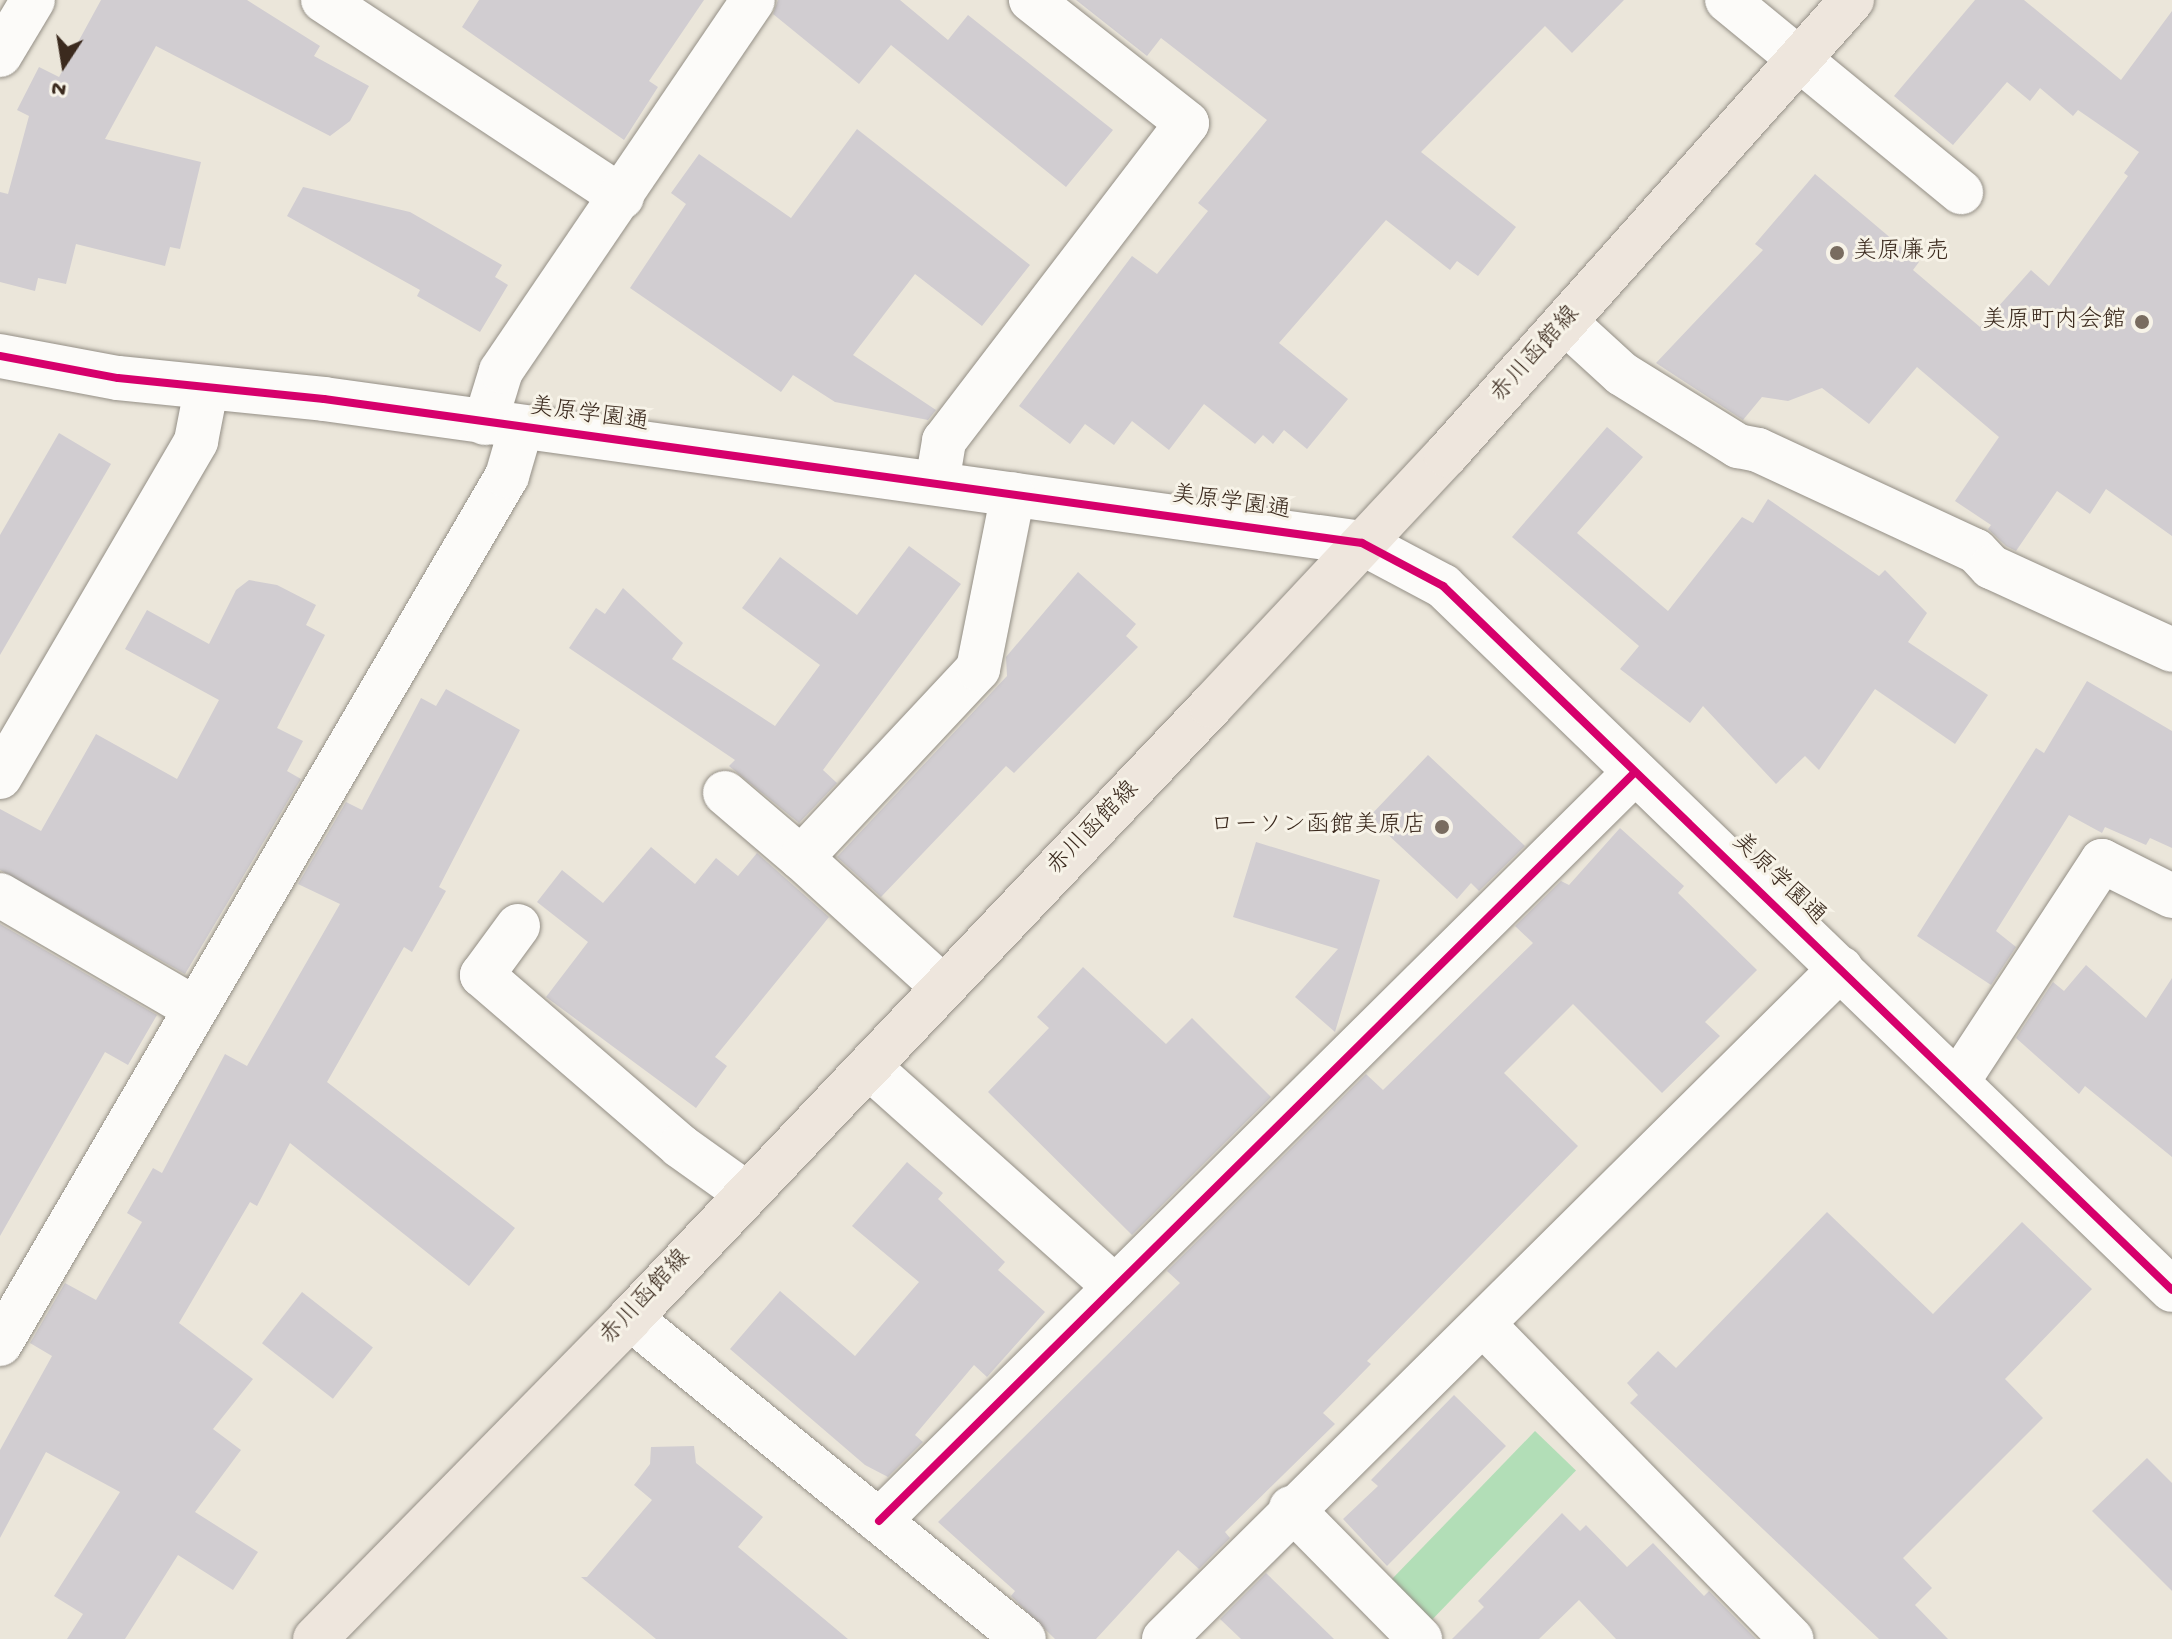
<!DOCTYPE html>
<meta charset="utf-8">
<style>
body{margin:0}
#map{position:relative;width:2172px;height:1639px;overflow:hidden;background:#ebe6da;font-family:"Gochi Hand","Klee One",sans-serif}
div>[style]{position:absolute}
.green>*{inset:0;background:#b2deb7;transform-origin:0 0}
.building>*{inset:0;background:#d1cdd1;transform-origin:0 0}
.roads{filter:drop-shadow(0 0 2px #948f86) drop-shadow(0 0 2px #948f86)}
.minor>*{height:44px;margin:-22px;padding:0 22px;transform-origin:22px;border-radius:22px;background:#fcfbf9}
.major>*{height:44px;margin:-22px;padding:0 22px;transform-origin:22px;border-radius:22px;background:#eee6dd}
.cycleway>*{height:8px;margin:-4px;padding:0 4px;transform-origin:4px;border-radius:4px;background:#d6006c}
.dots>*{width:22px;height:22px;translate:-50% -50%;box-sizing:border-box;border:4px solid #f7f3e8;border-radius:50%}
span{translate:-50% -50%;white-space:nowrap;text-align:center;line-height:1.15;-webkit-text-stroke:6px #f7f3e8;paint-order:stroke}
.poi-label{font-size:24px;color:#3b2a1e}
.left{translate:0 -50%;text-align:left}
.right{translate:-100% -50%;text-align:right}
.street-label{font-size:24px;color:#3b2a1e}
.north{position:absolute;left:24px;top:24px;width:80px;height:80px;-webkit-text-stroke:6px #f7f3e8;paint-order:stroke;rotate:192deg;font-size:22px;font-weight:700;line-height:32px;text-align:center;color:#3b2a1e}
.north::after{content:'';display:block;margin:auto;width:28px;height:36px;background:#3b2a1e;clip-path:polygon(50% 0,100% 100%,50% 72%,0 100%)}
</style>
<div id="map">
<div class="green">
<i style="left:1535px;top:1431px;width:57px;height:209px;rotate:44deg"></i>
</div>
<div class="building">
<i style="clip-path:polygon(101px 0,247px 0,320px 46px,314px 56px,369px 86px,350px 121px,330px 136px,156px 46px,105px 139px,201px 162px,180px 249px,170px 247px,165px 266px,76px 244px,66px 284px,38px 278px,35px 291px,0 282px,0 192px,8px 194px,29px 116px,17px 110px,39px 67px,59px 77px)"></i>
<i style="clip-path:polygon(479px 0,704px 0,649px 81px,658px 87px,624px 140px,462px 27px)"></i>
<i style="clip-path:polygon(778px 0,900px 0,948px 40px,968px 15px,1113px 130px,1066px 187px,891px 45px,859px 84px,773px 14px)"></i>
<i style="clip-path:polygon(1076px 0,1624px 0,1572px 53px,1545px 26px,1421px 152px,1516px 227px,1478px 276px,1457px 261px,1450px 270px,1386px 220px,1279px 343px,1348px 399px,1307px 449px,1284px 430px,1273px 444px,1263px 435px,1255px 444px,1204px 404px,1169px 450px,1132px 421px,1114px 445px,1085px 424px,1070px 444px,1019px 406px,1132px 256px,1157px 274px,1208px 211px,1198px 203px,1267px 120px,1161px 38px,1147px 56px)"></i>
<i style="clip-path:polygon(1975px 0,2024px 0,2121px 80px,2172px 11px,2172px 536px,2106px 489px,2090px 514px,2057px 491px,2016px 551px,2006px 546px,1988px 529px,1991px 525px,1955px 501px,1999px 437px,1917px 367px,1869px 424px,1822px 388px,1788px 401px,1762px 397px,1743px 420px,1656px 363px,1763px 250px,1755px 244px,1815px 174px,1919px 262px,1913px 270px,1980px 327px,2031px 270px,2049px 286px,2128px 176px,2124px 173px,2139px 152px,2078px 110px,2073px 116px,2040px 88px,2030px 101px,2007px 82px,1953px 145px,1894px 96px)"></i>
<i style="clip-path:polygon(857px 129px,1030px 265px,982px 326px,915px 274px,853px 355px,936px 410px,928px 420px,835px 402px,793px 375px,781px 392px,630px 288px,686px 204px,671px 193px,699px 154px,791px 218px)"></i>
<i style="clip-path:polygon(303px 187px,410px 212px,502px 265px,495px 277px,508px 285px,480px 332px,417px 296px,420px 290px,287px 216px)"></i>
<i style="clip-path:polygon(1607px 427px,1643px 457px,1577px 533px,1668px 611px,1742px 517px,1753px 523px,1768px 499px,1879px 576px,1885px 570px,1927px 613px,1908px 642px,1988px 695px,1955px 744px,1875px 689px,1819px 770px,1805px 756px,1776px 784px,1703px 706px,1690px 723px,1620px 669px,1639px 646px,1512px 537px)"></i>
<i style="clip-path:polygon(59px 433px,111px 464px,0 655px,0 535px)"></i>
<i style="clip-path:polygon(909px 546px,961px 584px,823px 770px,837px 783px,799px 823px,729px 766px,735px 760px,569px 648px,596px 608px,605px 614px,623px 588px,683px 643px,672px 659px,775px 726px,820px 665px,742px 608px,780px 557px,857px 615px)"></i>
<i style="clip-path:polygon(1078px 572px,1136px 624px,1126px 636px,1138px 647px,1014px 773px,1006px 766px,881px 897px,837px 857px,1007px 676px,1006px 657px)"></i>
<i style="clip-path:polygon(249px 580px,277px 585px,316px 605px,306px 625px,325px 635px,277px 728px,303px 741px,287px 771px,301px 779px,185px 974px,0 870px,0 809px,41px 831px,96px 734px,177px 779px,219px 700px,125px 649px,147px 610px,209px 644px,236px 590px)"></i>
<i style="clip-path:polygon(2087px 681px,2172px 731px,2172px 848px,2150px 838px,2146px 845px,2105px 827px,2102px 833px,2069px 815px,1996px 931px,2016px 947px,1991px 985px,1917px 936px,2036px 748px,2044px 753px)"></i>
<i style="clip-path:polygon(446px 689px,520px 730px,439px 887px,446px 891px,412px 952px,404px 947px,327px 1082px,515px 1228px,469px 1286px,290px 1143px,257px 1206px,250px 1202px,179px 1323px,253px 1379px,213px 1429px,241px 1450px,195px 1512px,258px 1552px,233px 1590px,178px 1555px,125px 1639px,67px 1639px,83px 1614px,54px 1596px,120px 1492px,46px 1452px,0 1538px,0 1450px,52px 1356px,30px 1343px,65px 1283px,96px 1300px,142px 1222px,127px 1213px,153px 1168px,162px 1173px,225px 1054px,247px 1066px,340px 904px,298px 884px,346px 802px,362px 810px,421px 698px,436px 706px)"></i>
<i style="clip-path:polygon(1428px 755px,1525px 846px,1479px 891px,1471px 883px,1457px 899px,1369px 817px)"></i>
<i style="clip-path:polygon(1620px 828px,1684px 886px,1678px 893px,1757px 970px,1705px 1022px,1720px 1036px,1662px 1093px,1573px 1004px,1504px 1073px,1578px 1146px,1367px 1361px,1371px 1364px,1323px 1413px,1335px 1424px,1225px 1532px,1230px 1538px,1199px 1569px,1178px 1550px,1096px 1639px,1055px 1639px,1011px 1596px,1015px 1591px,938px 1522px,1180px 1283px,1167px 1271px,1366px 1074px,1383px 1090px,1533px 943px,1515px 926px,1561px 881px,1569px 885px)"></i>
<i style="clip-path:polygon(1256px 842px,1380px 880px,1335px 1032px,1295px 997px,1338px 949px,1233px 917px)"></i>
<i style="clip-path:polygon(651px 847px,695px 884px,716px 858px,738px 876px,757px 853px,829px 917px,715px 1057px,727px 1066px,696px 1108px,546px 997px,588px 942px,537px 902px,562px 870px,603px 903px)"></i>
<i style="clip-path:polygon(0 924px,157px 1015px,128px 1065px,105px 1052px,0 1236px)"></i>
<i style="clip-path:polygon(2086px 965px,2146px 1018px,2172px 978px,2172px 1157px,2085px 1086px,2079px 1094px,2016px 1038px,2053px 982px,2064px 991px)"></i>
<i style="clip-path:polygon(1083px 967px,1166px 1044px,1192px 1018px,1271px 1097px,1132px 1235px,988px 1092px,1049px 1028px,1037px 1017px)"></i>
<i style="clip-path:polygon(907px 1162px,943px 1193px,938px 1199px,1005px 1262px,998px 1270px,1045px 1312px,987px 1377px,974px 1365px,915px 1435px,923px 1442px,888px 1477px,865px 1465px,730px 1349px,780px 1291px,855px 1356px,919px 1282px,852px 1226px)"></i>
<i style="clip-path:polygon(1827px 1212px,1933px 1314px,2022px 1222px,2092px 1289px,2005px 1379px,2043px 1418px,1903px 1558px,1932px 1588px,1915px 1605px,1948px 1639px,1879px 1639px,1630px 1403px,1638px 1395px,1627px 1383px,1658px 1351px,1676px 1368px)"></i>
<i style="left:302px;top:1292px;width:90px;height:65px;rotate:38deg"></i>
<i style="clip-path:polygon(1454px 1395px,1506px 1446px,1387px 1566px,1343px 1519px,1378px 1486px,1371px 1480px)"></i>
<i style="clip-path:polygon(694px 1446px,696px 1463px,763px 1517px,738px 1547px,848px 1639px,656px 1639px,581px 1577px,587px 1577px,652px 1500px,634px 1485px,650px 1464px,651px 1447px)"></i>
<i style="clip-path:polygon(2147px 1458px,2172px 1483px,2172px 1591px,2092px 1511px)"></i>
<i style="clip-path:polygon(1562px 1513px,1580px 1531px,1586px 1525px,1627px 1567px,1653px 1543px,1704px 1596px,1709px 1591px,1756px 1639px,1616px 1639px,1579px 1600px,1539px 1639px,1452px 1639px,1484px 1607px,1478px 1601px)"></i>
<i style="clip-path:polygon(1266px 1573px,1334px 1639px,1241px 1639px,1220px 1619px)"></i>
</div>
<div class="roads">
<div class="minor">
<i style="left:323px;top:0;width:358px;rotate:33.4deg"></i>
<i style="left:1727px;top:0;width:303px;rotate:39.4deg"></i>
<i style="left:0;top:55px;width:64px;rotate:-59deg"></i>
<i style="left:1565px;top:322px;width:77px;rotate:42.4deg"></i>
<i style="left:1622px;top:374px;width:137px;rotate:31.8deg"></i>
<i style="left:1738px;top:446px;width:20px;rotate:11deg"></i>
<i style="left:1758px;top:450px;width:240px;rotate:24.9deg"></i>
<i style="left:1976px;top:551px;width:22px;rotate:47deg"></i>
<i style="left:1991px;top:567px;width:199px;rotate:24.6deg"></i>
<i style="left:0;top:356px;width:120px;rotate:10.6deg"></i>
<i style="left:118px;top:378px;width:207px;rotate:5.8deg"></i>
<i style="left:324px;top:399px;width:1048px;rotate:7.9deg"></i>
<i style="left:1362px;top:543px;width:92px;rotate:28deg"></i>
<i style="left:1443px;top:586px;width:1013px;rotate:44deg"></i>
<i style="left:485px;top:423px;width:54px;rotate:-72.9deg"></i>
<i style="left:501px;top:371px;width:448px;rotate:-55.8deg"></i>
<i style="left:937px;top:483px;width:43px;rotate:-80.5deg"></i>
<i style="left:944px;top:441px;width:400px;rotate:-52.6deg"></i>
<i style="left:1187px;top:123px;width:199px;rotate:-141.7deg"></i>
<i style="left:0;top:777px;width:389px;rotate:-59.7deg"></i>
<i style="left:196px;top:441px;width:52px;rotate:-78.9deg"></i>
<i style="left:725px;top:793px;width:100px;rotate:40.5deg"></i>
<i style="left:0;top:895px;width:225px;rotate:30.2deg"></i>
<i style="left:518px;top:926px;width:61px;rotate:126.3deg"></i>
<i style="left:482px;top:975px;width:262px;rotate:40.8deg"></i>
<i style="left:680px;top:1146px;width:81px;rotate:35.5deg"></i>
<i style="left:943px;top:987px;width:192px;rotate:-137.7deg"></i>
<i style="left:801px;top:858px;width:259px;rotate:-46.9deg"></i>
<i style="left:978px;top:669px;width:178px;rotate:-78.7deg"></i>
<i style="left:869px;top:1067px;width:330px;rotate:41.8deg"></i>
<i style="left:1958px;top:1081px;width:263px;rotate:-56.8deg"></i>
<i style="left:2102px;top:861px;width:78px;rotate:26.6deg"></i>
<i style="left:630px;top:1318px;width:508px;rotate:39.17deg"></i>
<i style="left:1483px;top:1324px;width:441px;rotate:45.6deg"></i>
<i style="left:0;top:1344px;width:1005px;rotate:-59.71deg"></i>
<i style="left:507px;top:476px;width:50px;rotate:-73.7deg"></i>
<i style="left:1291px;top:1508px;width:184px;rotate:45.4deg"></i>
<i style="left:879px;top:1521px;width:1064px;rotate:-44.73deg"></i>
<i style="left:1164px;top:1639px;width:953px;rotate:-44.74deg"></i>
</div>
<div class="major">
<i style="left:315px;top:1639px;width:450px;rotate:-45.5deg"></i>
<i style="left:630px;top:1318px;width:844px;rotate:-46.49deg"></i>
<i style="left:1211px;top:706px;width:344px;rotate:-46.9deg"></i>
<i style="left:1446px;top:455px;width:610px;rotate:-48.26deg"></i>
</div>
</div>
<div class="cycleway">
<i style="left:0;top:356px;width:120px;rotate:10.6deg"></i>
<i style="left:118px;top:378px;width:207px;rotate:5.8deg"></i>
<i style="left:324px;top:399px;width:1048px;rotate:7.9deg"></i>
<i style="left:1362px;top:543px;width:92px;rotate:28deg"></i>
<i style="left:1443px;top:586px;width:1013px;rotate:44deg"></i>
<i style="left:879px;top:1521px;width:1064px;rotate:-44.73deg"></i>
</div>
<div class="dots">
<i style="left:1837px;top:253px;background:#796c60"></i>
<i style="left:2142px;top:322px;background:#796c60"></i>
<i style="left:1442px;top:827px;background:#796c60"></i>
</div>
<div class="poi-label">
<span class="left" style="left:1853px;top:253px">美原廉売</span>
<span class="right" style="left:2126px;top:322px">美原町内会館</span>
<span class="right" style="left:1426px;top:827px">ローソン函館美原店</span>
</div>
<div class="street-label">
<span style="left:1536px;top:355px;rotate:-48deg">赤川函館線</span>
<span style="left:589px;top:416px;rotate:8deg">美原学園通</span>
<span style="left:1231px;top:504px;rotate:8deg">美原学園通</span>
<span style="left:1094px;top:829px;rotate:-46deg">赤川函館線</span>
<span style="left:1778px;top:880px;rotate:44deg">美原学園通</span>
<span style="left:646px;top:1298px;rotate:-47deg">赤川函館線</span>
</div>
<div class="north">N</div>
</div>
